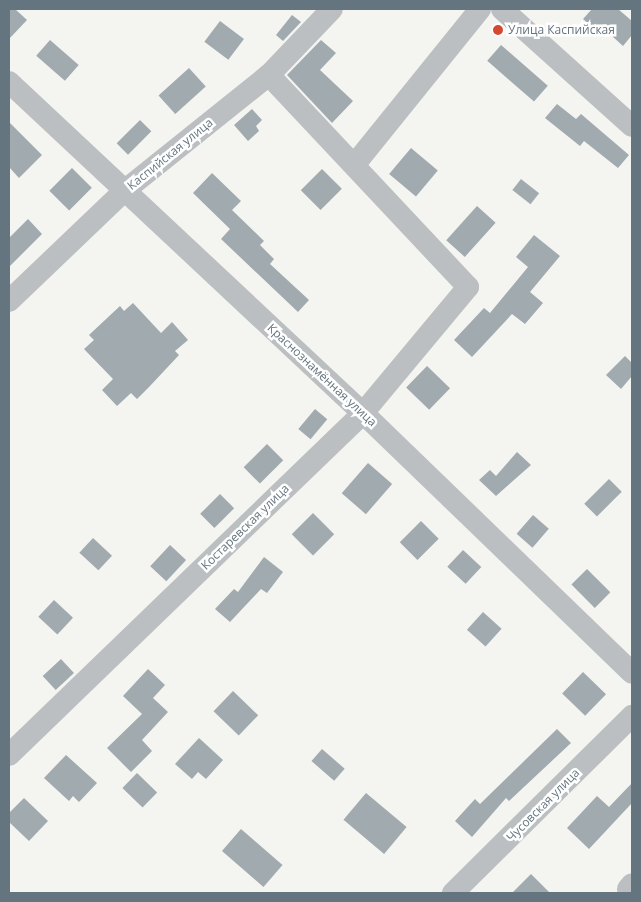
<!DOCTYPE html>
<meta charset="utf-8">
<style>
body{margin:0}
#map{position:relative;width:641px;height:902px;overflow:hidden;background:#f4f4f0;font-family:"Open Sans",sans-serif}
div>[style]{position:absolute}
.building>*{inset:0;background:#a1aaae;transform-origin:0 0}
.minor>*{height:22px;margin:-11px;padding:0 11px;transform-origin:11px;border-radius:11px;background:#bbbfc2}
.dots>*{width:14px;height:14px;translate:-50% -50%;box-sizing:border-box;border:2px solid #fff;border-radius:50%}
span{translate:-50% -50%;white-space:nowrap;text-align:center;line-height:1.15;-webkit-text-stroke:5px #fff;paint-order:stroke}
.poi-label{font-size:12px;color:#65757f}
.left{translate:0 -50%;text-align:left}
.street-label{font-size:12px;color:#65757f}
.frame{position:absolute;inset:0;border:10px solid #65757f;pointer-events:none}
</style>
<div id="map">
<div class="building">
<i style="clip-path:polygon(9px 9px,15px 9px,27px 20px,9px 39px)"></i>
<i style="clip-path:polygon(592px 9px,618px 9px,632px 21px,632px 35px,623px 46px,601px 26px,597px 31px,583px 19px)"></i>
<i style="clip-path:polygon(292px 15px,301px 22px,283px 41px,276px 35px)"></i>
<i style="left:220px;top:21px;width:30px;height:26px;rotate:37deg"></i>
<i style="left:50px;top:40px;width:38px;height:21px;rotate:41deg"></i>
<i style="clip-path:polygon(321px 40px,336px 53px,320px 70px,353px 101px,332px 123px,287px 75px)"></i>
<i style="left:501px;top:45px;width:62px;height:21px;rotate:41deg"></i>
<i style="left:189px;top:68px;width:25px;height:41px;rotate:48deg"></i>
<i style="clip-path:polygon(557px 104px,576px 119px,581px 114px,629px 155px,618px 168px,584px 141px,580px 146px,545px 118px)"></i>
<i style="clip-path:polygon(252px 109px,262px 120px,256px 126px,259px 131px,248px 141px,234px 125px)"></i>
<i style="left:140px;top:120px;width:16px;height:33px;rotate:45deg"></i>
<i style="clip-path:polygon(9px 122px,42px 155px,19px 178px,9px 167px)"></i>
<i style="left:411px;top:148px;width:35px;height:34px;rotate:40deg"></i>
<i style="left:72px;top:168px;width:28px;height:32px;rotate:45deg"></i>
<i style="left:322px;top:169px;width:28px;height:30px;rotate:45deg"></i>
<i style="clip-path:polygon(212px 173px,241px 201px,232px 210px,264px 241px,260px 245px,274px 259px,270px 264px,309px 300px,298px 312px,221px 239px,230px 229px,193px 193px)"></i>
<i style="left:521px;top:179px;width:23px;height:14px;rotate:38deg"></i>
<i style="left:477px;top:206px;width:25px;height:46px;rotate:42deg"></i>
<i style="clip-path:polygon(28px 219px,42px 234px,9px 267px,9px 238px)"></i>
<i style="clip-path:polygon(534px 235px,560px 256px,530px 292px,543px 303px,525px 324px,512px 314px,472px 357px,454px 340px,484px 308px,490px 313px,528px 267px,516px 257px)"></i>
<i style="clip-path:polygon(133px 303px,161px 333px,172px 322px,188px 340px,175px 351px,179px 355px,150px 386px,137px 399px,131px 393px,117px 406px,102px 390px,113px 379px,84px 349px,94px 340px,89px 335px,120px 306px,124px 311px)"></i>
<i style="clip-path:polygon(625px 356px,632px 363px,632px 376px,621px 389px,606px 375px)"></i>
<i style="left:427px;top:366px;width:32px;height:30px;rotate:44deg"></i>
<i style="left:315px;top:409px;width:16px;height:26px;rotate:40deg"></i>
<i style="left:267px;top:444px;width:23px;height:33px;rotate:45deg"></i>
<i style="clip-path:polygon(517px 452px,531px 465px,496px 496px,479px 480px,490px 470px,496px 476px)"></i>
<i style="left:368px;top:463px;width:32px;height:40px;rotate:41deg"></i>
<i style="left:609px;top:479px;width:18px;height:35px;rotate:45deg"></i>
<i style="left:220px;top:494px;width:20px;height:28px;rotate:45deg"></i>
<i style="left:313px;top:513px;width:30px;height:30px;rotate:45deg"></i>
<i style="left:533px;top:515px;width:21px;height:25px;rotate:41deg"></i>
<i style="left:421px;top:521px;width:25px;height:30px;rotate:45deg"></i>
<i style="left:93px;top:538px;width:26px;height:20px;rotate:43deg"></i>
<i style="left:170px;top:545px;width:22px;height:29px;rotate:43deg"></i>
<i style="left:463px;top:550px;width:25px;height:23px;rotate:43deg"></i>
<i style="clip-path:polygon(264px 557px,283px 572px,267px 593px,261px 589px,230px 622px,215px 609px,234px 589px,238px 592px)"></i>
<i style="left:587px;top:569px;width:33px;height:22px;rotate:45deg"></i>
<i style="left:54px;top:600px;width:26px;height:23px;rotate:43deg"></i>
<i style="left:483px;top:612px;width:25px;height:24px;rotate:42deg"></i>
<i style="left:61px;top:659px;width:19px;height:25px;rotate:47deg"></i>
<i style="clip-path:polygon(148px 669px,165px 685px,153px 698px,168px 712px,142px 740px,152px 751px,131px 772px,107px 748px,142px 714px,123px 696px)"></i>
<i style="left:583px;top:672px;width:32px;height:30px;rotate:44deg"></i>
<i style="left:233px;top:691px;width:35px;height:28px;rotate:44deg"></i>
<i style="clip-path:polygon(557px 729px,571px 743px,509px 801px,506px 798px,472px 837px,455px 821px,475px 799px,480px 804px)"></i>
<i style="clip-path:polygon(199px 738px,223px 760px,206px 779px,198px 772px,192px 779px,175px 764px)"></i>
<i style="left:322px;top:749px;width:30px;height:16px;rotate:41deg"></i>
<i style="clip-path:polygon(66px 755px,97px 783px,79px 802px,73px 796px,69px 801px,44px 778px)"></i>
<i style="left:137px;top:773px;width:28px;height:21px;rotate:44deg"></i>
<i style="clip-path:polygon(632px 783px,632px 803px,589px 849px,567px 828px,597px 796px,609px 807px)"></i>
<i style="left:366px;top:793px;width:53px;height:35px;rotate:40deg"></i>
<i style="clip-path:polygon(24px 798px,48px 821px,29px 841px,9px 822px,9px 813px)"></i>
<i style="left:241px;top:829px;width:55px;height:29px;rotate:41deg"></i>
<i style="clip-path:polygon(531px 874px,550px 893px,512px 893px)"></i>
</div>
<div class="minor">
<i style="left:502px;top:9px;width:175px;rotate:42deg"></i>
<i style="left:9px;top:82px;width:485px;rotate:43.1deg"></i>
<i style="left:363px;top:413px;width:374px;rotate:44deg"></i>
<i style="left:355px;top:164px;width:199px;rotate:-51.1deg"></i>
<i style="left:9px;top:301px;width:159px;rotate:-43.7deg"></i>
<i style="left:124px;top:191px;width:186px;rotate:-38.7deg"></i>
<i style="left:269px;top:75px;width:91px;rotate:-46.3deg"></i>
<i style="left:9px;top:755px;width:492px;rotate:-44deg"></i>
<i style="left:363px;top:413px;width:164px;rotate:-50.2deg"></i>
<i style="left:468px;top:287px;width:291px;rotate:-133.2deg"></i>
<i style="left:628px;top:889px;width:6px;rotate:-51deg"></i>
<i style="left:453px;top:893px;width:252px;rotate:-44.7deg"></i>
</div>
<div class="dots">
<i style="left:498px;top:30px;background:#d44a30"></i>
</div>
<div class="poi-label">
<span class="left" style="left:508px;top:30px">Улица Каспийская</span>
</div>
<div class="street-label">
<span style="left:170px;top:154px;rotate:-39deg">Каспийская улица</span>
<span style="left:322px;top:375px;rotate:43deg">Краснознамённая улица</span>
<span style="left:245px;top:527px;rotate:-44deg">Костаревская улица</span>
<span style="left:543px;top:805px;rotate:-45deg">Чусовская улица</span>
</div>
<div class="frame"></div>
</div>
